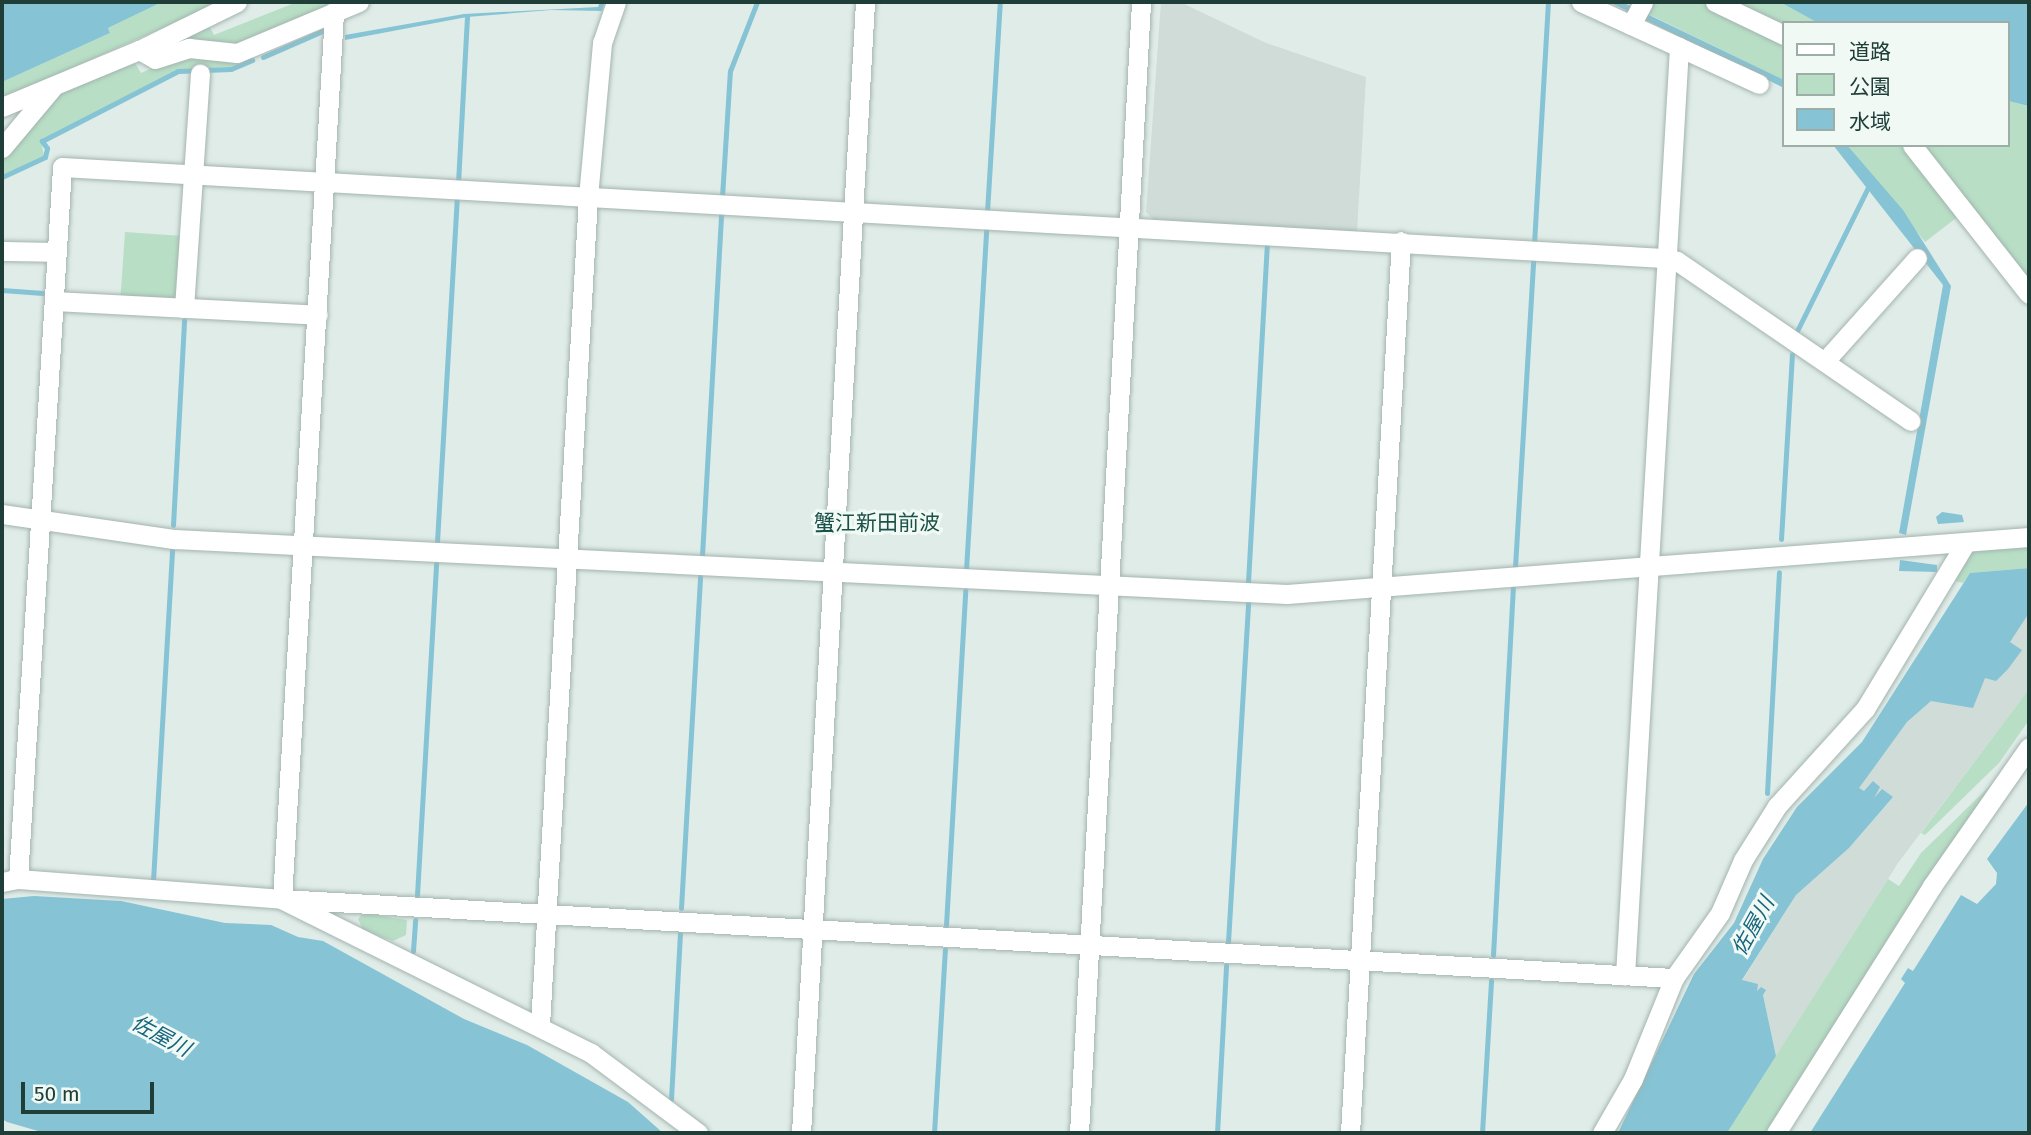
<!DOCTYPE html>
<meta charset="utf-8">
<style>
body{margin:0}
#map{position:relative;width:2031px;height:1135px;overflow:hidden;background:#e0ece8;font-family:"Fira Sans","Noto Sans JP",sans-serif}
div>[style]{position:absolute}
.built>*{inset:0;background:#cfdcd7}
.green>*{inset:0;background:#b8dfc5;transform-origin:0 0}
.water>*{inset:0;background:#85c3d5}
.stream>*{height:5px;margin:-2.5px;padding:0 2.5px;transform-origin:2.5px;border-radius:2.5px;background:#85c3d5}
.roads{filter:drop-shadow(0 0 2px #a3b4b0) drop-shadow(0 0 2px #a3b4b0)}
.minor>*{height:19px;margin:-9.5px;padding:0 9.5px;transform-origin:9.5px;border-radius:9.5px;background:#fff}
span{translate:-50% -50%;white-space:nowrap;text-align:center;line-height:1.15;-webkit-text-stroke:6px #f1f9f5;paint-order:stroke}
.neighbourhood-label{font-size:21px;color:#1b5148}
.water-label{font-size:21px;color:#16657d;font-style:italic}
.frame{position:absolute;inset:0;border:4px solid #203e38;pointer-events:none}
.legend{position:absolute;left:1782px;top:21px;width:228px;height:126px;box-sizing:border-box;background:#f1f9f5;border:2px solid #9daea9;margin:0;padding:9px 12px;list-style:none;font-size:21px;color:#203e38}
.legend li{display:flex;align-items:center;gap:14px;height:35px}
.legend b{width:35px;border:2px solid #9daea9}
.scale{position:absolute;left:21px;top:1082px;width:133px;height:32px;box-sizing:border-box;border:4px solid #203e38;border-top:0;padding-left:9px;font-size:21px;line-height:24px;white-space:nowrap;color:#203e38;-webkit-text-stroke:5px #f1f9f5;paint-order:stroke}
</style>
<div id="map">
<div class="built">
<i style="clip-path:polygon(1161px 2px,1180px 2px,1266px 43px,1366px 77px,1357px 232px,1156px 222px,1146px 212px)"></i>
<i style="clip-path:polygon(2029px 613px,2029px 689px,1898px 863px,1776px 1056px,1763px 995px,1755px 989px,1757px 985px,1742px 981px,1796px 895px,1849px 848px,1893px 797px,1882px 790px,1875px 799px,1858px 788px,1907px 722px,1931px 701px,1965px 704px,1985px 678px,2021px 649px,2009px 642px)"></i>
</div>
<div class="green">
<i style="clip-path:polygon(162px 2px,221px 2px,2px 99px,2px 82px,110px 33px,108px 28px)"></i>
<i style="clip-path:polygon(297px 2px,348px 2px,240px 46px,166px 50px,207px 22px,214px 35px)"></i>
<i style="clip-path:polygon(1648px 2px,1701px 2px,1773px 35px,1784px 43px,1784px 80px,1644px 12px)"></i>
<i style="clip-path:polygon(1728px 2px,1780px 2px,1818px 23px,1784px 23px,1784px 29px)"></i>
<i style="clip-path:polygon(182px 55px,252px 58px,231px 67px,178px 70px,41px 140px,44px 156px,2px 175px,2px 152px,54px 92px,132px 58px,141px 73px)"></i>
<i style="clip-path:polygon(2008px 101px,2029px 106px,2029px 283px,1921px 145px,2008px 145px)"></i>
<i style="clip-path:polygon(1847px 145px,1905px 145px,1960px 215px,1925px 242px)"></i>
<i style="left:125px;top:232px;width:58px;height:64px;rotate:4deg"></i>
<i style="clip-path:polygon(2029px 545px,2029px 568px,1971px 573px,1963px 583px,1955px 581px,1973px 550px)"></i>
<i style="clip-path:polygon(2029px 689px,2029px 720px,1999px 763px,1925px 835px,1921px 833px)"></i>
<i style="clip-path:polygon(1998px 778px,1769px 1133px,1727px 1133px,1888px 879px,1899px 886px,1921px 853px)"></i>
<i style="clip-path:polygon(363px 913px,407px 920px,406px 935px,393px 941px,363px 930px,358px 919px)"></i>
</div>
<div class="water">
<i style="clip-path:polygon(2px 2px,162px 2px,108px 28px,110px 33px,2px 82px)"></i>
<i style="clip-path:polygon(600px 2px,605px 2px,602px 11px,551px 10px,467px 17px,345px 40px,345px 35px,464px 14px,598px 7px)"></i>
<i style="clip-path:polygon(1609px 2px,1622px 2px,1784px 80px,1784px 88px)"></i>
<i style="clip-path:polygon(1780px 2px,2029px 4px,2029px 106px,2008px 101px,2008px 23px,1818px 23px)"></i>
<i style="clip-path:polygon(1833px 145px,1847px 145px,1903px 210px,1951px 286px,1906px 535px,1899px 533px,1943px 285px)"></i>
<i style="clip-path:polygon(1942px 512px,1962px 515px,1964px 522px,1938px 524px,1936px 517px)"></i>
<i style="clip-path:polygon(1900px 560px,1937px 565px,1937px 572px,1899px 571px)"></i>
<i style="clip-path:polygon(2029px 568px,2029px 613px,2010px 642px,2022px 650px,2008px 669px,1996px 681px,1985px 678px,1973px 708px,1931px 701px,1907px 722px,1859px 788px,1864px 791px,1873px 781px,1880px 787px,1874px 798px,1882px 789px,1893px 797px,1849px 848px,1796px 895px,1742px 980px,1758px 984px,1757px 991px,1761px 987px,1766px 990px,1763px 995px,1776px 1056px,1727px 1133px,1618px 1133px,1694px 974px,1734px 923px,1763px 859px,1797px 807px,1862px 742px,1970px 573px)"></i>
<i style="clip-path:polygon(2029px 802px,2029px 1133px,1810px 1133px,1905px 983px,1901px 979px,1908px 968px,1913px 971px,1961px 895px,1977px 904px,1996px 884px,1997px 873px,1987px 859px)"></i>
<i style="clip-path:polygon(34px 896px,121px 901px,225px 923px,271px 925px,298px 937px,323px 941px,464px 1019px,527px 1045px,628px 1102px,663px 1133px,45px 1133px,7px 1122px,2px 1119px,2px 899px)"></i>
</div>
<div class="stream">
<i style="left:263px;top:57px;width:70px;rotate:-23.6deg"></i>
<i style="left:2px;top:177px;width:47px;rotate:-24.9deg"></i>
<i style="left:45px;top:157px;width:9px;rotate:-77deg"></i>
<i style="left:47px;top:148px;width:9px;rotate:-126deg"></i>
<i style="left:42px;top:141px;width:153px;rotate:-27.2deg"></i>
<i style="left:178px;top:71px;width:53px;rotate:-2.2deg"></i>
<i style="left:231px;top:69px;width:23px;rotate:-23deg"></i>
<i style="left:458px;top:183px;width:167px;rotate:-86.9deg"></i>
<i style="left:722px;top:197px;width:126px;rotate:-86.4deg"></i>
<i style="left:730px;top:71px;width:74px;rotate:-68.6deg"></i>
<i style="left:987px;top:212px;width:210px;rotate:-86.5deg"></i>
<i style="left:1534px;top:244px;width:242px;rotate:-86.7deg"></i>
<i style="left:2px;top:290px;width:41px;rotate:4.2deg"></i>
<i style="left:1796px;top:333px;width:167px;rotate:-63.7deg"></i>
<i style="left:173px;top:525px;width:205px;rotate:-86.9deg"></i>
<i style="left:1781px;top:539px;width:185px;rotate:-86.6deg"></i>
<i style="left:437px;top:542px;width:343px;rotate:-86.7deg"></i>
<i style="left:702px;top:556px;width:343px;rotate:-86.8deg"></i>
<i style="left:1515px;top:567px;width:308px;rotate:-86.6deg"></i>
<i style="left:966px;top:570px;width:342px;rotate:-86.6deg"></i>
<i style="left:1248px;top:582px;width:338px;rotate:-86.8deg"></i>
<i style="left:1767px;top:793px;width:221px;rotate:-86.9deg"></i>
<i style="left:153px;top:881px;width:334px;rotate:-86.7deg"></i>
<i style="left:417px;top:895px;width:332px;rotate:-86.7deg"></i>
<i style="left:681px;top:908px;width:332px;rotate:-86.7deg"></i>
<i style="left:946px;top:925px;width:335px;rotate:-86.7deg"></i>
<i style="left:1228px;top:942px;width:340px;rotate:-86.6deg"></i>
<i style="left:413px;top:951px;width:31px;rotate:-86deg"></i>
<i style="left:1493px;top:955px;width:368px;rotate:-86.9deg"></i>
<i style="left:671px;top:1099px;width:166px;rotate:-86.9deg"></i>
<i style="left:934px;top:1133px;width:184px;rotate:-86.6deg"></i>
<i style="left:1217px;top:1133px;width:168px;rotate:-86.9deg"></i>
<i style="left:1482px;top:1133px;width:153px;rotate:-86.6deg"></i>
</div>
<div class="roads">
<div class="minor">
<i style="left:1581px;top:2px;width:108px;rotate:24.7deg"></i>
<i style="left:1679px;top:47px;width:930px;rotate:93.33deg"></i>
<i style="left:1715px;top:2px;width:76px;rotate:25.6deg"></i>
<i style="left:1631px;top:25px;width:26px;rotate:-62deg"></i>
<i style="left:1679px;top:47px;width:88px;rotate:24.8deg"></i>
<i style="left:139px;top:50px;width:18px;rotate:29deg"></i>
<i style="left:155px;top:59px;width:36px;rotate:-18deg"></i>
<i style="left:189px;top:48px;width:48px;rotate:5.9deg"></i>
<i style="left:237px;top:53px;width:132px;rotate:-22.7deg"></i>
<i style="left:2px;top:107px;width:148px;rotate:-22.6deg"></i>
<i style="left:139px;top:50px;width:109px;rotate:-26.1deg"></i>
<i style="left:1912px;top:145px;width:189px;rotate:51.9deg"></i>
<i style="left:2px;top:148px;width:80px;rotate:-50.1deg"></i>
<i style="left:2px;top:251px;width:55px;rotate:1deg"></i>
<i style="left:54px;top:301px;width:264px;rotate:3deg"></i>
<i style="left:184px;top:308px;width:235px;rotate:-86.1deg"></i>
<i style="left:1825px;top:361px;width:138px;rotate:-48.2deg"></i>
<i style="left:2px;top:514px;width:174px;rotate:8.3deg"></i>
<i style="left:174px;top:539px;width:1114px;rotate:2.83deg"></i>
<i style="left:1287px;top:594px;width:744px;rotate:-4.39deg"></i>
<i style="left:18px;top:879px;width:713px;rotate:-86.46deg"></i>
<i style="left:62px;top:167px;width:1608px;rotate:3.25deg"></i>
<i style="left:1667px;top:258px;width:10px;rotate:17deg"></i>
<i style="left:1677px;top:261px;width:283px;rotate:34.4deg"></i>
<i style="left:2px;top:882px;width:16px;rotate:-11deg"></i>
<i style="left:18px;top:879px;width:265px;rotate:4.3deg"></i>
<i style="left:282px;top:899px;width:1394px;rotate:3.25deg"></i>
<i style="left:282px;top:899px;width:889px;rotate:-86.64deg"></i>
<i style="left:283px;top:900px;width:344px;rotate:26.4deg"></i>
<i style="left:591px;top:1053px;width:134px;rotate:36.8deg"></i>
<i style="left:540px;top:1025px;width:829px;rotate:-86.68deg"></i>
<i style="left:588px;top:197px;width:155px;rotate:-84.8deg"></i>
<i style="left:602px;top:43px;width:43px;rotate:-71.1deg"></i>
<i style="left:801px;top:1133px;width:1133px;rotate:-86.76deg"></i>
<i style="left:1079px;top:1133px;width:1133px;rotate:-86.86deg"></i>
<i style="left:1350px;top:1133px;width:893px;rotate:-86.73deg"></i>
<i style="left:1602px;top:1133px;width:62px;rotate:-60.1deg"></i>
<i style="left:1633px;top:1079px;width:109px;rotate:-67.9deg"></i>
<i style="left:1674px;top:978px;width:80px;rotate:-54.7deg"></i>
<i style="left:1720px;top:913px;width:58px;rotate:-66.5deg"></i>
<i style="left:1743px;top:860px;width:64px;rotate:-57.8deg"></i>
<i style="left:1777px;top:806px;width:131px;rotate:-47.8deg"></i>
<i style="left:1865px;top:709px;width:195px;rotate:-58.8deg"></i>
<i style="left:1776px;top:1133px;width:292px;rotate:-57.7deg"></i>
<i style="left:1932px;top:886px;width:169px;rotate:-55.1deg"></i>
</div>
</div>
<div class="neighbourhood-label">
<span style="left:877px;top:523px">蟹江新田前波</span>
</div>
<div class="water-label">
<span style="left:1753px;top:926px;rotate:-61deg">佐屋川</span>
<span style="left:161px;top:1036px;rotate:28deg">佐屋川</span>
</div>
<div class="frame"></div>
<ul class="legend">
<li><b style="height:9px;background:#fff"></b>道路</li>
<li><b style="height:19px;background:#b8dfc5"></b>公園</li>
<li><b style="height:19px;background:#85c3d5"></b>水域</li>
</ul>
<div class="scale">50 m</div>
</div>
